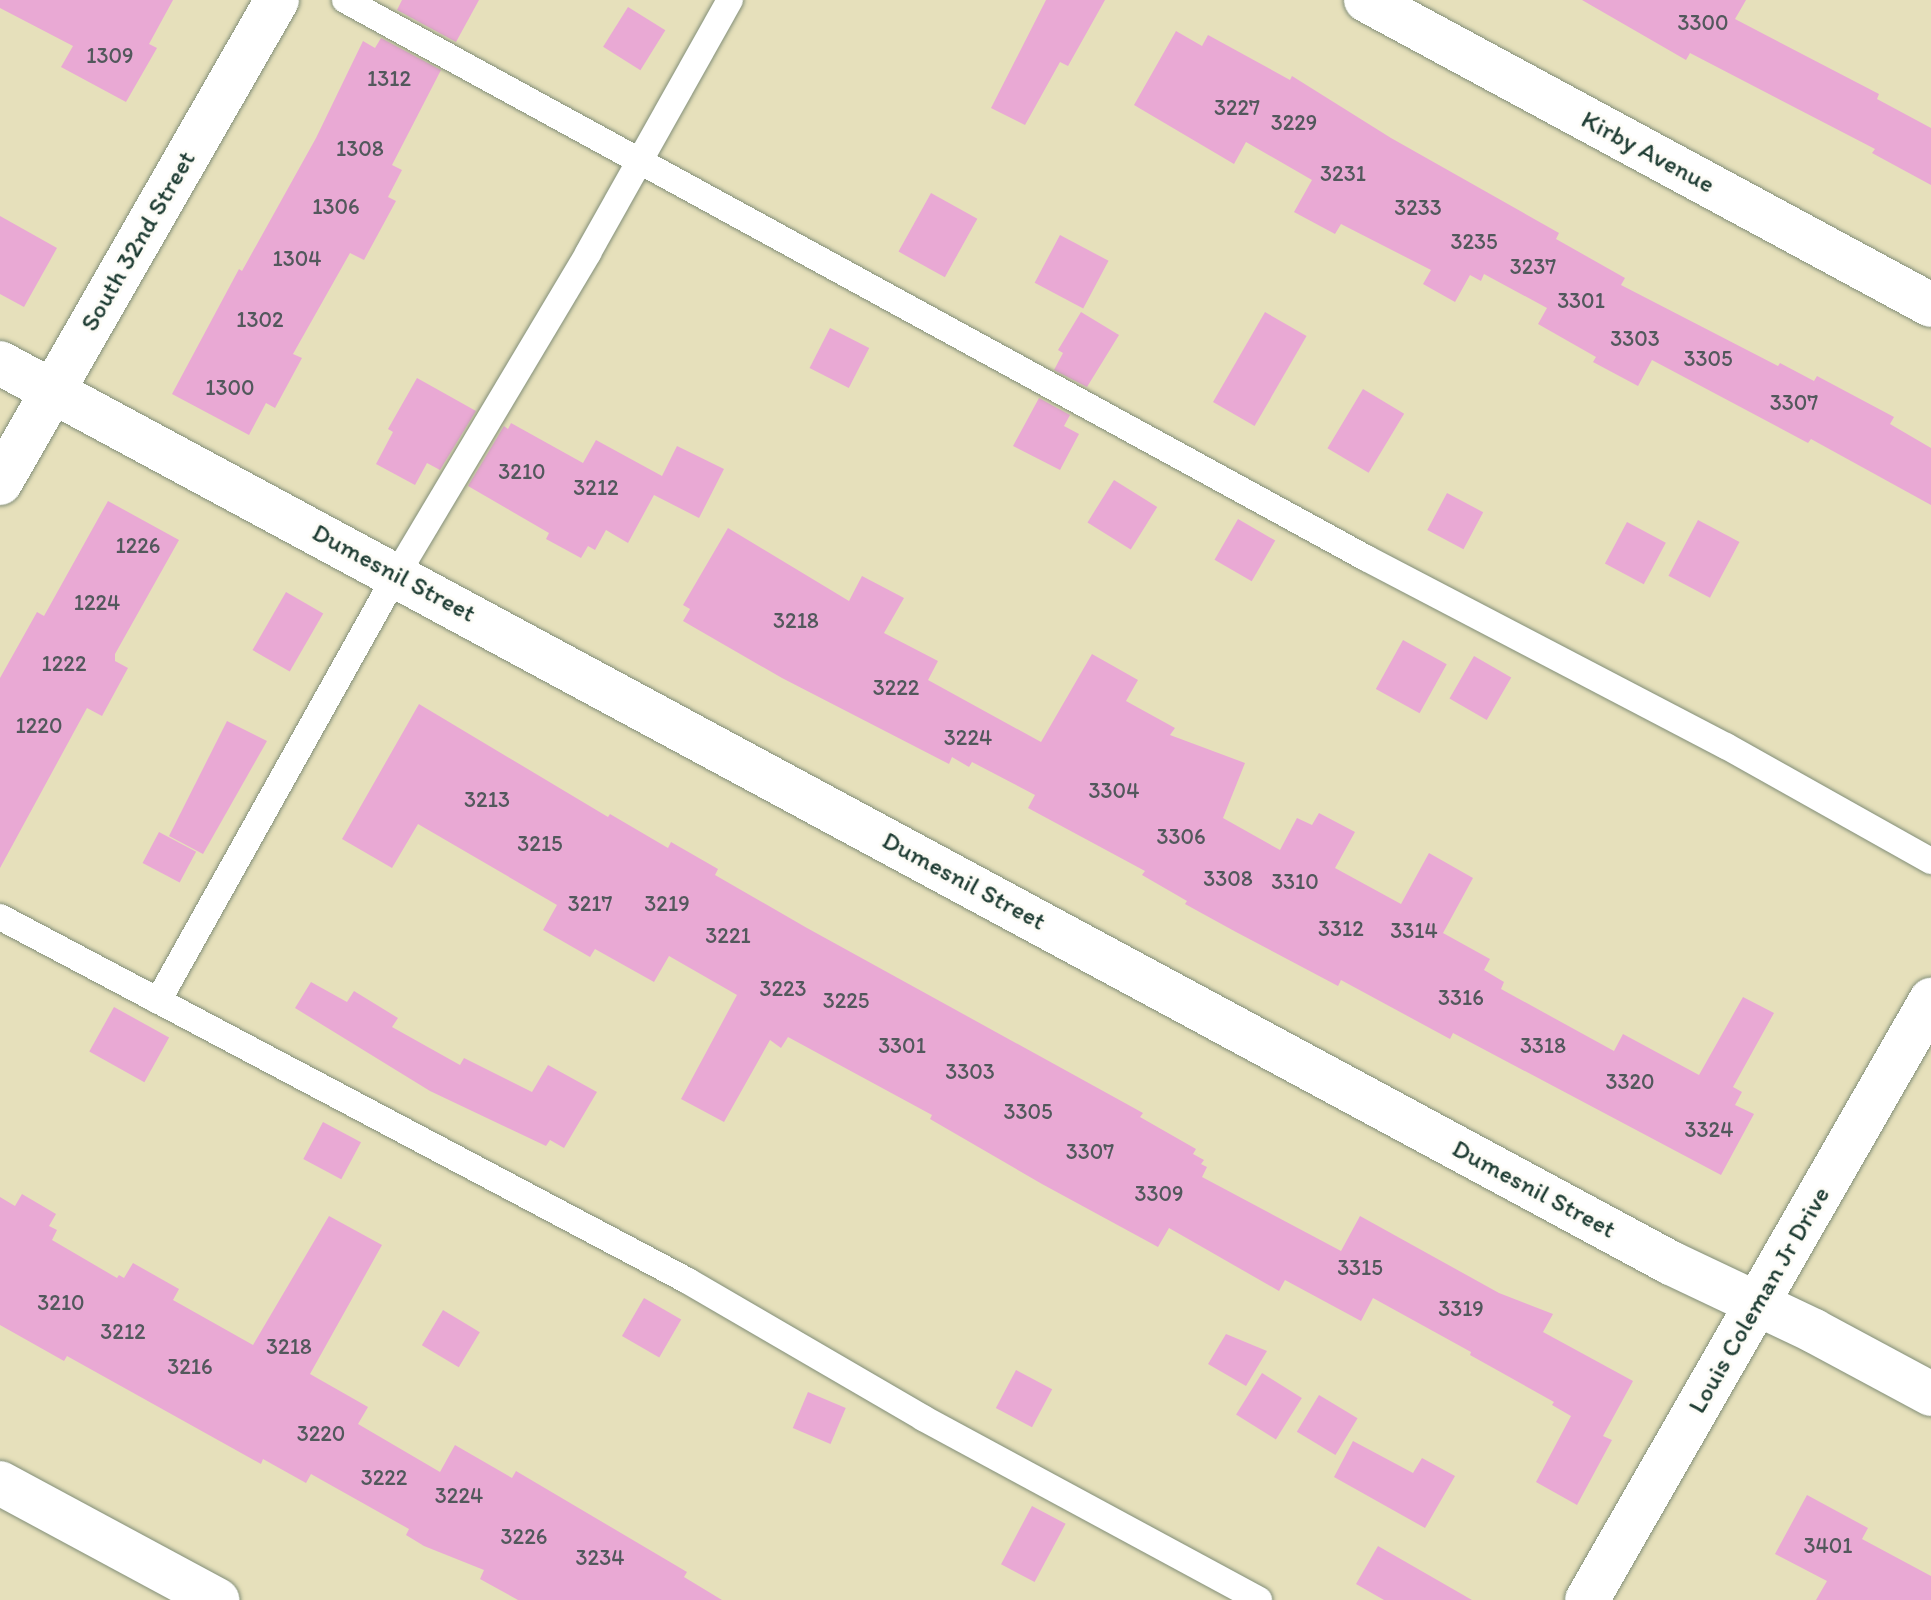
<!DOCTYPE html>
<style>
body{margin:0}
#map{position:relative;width:1931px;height:1600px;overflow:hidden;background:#e6e0bb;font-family:Itim,sans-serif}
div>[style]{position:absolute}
.building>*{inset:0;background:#e9a9d4;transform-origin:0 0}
.roads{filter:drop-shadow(0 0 2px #828e78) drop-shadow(0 0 2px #828e78)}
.service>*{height:26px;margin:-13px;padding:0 13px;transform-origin:13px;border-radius:13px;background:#fff}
.minor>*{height:44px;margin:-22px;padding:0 22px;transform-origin:22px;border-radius:22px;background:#fff}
.secondary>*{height:44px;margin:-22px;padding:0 22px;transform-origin:22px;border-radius:22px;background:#fff}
span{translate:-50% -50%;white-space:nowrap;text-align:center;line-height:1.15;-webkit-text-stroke:6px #fdfcf7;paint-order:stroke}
.number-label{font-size:22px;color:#52585c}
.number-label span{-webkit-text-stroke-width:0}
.street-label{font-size:26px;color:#1f3d34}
</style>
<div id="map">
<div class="building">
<i style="clip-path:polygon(0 0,173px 0,149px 44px,157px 48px,126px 102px,61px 67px,73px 46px,0 8px)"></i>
<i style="clip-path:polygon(402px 0,479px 0,456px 42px,397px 10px)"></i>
<i style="clip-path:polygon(1046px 0,1105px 0,1068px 66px,1060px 62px,1025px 125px,991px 108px)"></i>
<i style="clip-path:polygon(1582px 0,1746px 0,1735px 19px,1879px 94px,1877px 99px,1931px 128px,1931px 185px,1872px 153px,1875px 149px,1690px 53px,1686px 60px)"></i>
<i style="left:628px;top:7px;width:44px;height:47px;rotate:32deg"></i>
<i style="clip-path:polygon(1176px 31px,1202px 46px,1208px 35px,1290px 80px,1292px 76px,1391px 138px,1559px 233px,1556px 239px,1625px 278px,1621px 285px,1778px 366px,1780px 363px,1814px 381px,1817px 376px,1894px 417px,1890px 424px,1931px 448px,1931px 505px,1811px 439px,1808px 443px,1652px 360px,1638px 386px,1593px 362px,1596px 357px,1538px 324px,1547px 308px,1484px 274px,1481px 281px,1470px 275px,1455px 302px,1423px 284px,1431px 270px,1341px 224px,1335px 234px,1294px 212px,1312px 180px,1246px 142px,1234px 164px,1134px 105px)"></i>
<i style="clip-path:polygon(381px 38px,441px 70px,392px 165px,402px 170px,388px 197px,396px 201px,364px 260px,350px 253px,293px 354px,302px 358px,275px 408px,266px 403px,249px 435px,172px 394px,239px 269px,242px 271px,316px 138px,363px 41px,375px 48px)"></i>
<i style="left:931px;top:193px;width:53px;height:67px;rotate:29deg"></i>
<i style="clip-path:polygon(0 216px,57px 248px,24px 307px,0 294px)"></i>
<i style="left:1060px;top:235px;width:55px;height:54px;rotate:28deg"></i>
<i style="clip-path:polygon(1081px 312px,1119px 335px,1087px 387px,1054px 370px,1063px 353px,1058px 350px)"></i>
<i style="left:1265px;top:312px;width:48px;height:104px;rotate:30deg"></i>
<i style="left:830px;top:328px;width:44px;height:45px;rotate:27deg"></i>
<i style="clip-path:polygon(417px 378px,476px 411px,440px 470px,427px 463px,415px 485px,376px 464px,393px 432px,388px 429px)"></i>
<i style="left:1363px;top:389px;width:48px;height:69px;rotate:31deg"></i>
<i style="clip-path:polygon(1039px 398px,1070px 415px,1064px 426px,1079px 434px,1060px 470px,1013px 446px)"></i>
<i style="clip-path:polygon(511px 423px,583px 463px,596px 440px,662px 476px,677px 446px,724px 469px,699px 518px,654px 495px,628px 543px,606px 530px,595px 550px,588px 546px,581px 558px,546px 539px,549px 533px,468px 486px,504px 426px,508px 429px)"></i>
<i style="left:1114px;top:480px;width:51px;height:50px;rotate:32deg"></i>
<i style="left:1447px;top:493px;width:41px;height:42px;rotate:28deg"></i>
<i style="clip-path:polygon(108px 501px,179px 540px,115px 654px,115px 661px,128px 668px,102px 716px,87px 708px,0 868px,0 678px,37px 612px,44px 616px)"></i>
<i style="left:1238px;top:519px;width:43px;height:47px;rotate:30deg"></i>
<i style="left:1698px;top:520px;width:47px;height:63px;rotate:28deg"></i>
<i style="left:1627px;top:522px;width:44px;height:47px;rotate:28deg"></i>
<i style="clip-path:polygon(728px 528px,849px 601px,862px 576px,904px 598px,884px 633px,938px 661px,928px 680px,1041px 742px,1092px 654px,1138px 680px,1126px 701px,1175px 728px,1170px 735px,1245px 763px,1223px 818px,1280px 850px,1297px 818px,1312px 825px,1319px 813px,1355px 832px,1335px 868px,1401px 904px,1429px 853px,1473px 878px,1443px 933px,1490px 959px,1484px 970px,1504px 982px,1501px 989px,1614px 1051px,1623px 1034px,1699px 1075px,1743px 997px,1774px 1013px,1733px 1087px,1742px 1092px,1735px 1105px,1754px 1114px,1721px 1175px,1453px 1033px,1450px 1039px,1341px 980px,1338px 986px,1236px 932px,1185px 904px,1187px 901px,1142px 875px,1145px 871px,1028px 808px,1035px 795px,972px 762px,969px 767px,952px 757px,949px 764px,782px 678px,683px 621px,690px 609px,683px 605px)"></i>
<i style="left:286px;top:592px;width:43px;height:67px;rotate:30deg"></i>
<i style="left:1403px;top:640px;width:50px;height:56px;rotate:29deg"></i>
<i style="left:1474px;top:656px;width:43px;height:49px;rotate:30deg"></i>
<i style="clip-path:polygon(419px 704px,608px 817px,610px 814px,668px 848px,671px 842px,718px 869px,715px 875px,807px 928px,1143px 1113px,1140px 1117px,1196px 1149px,1193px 1154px,1204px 1160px,1201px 1164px,1207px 1167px,1202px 1177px,1341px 1251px,1360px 1216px,1499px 1293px,1553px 1314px,1543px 1332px,1633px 1381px,1603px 1436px,1612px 1440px,1577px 1505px,1536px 1482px,1571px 1416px,1552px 1405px,1554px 1402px,1470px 1355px,1471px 1352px,1373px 1298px,1361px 1321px,1285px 1280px,1279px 1291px,1169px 1228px,1158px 1247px,1042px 1184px,930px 1119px,932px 1115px,788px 1037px,781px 1048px,770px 1040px,724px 1122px,681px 1099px,737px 995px,669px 956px,654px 982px,595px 949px,590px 957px,543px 930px,557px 905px,418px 824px,392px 868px,342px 839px)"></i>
<i style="clip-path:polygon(227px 721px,267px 741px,203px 854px,169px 836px)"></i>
<i style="left:159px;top:832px;width:42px;height:35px;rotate:28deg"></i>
<i style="clip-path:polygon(311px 982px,347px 1002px,354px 991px,398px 1018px,392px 1027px,460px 1065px,464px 1058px,532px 1092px,548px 1065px,597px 1092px,564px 1148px,550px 1140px,546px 1146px,430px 1091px,295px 1008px)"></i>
<i style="left:114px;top:1007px;width:63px;height:51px;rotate:29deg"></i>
<i style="left:323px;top:1122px;width:43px;height:42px;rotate:28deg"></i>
<i style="clip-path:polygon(22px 1194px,56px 1214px,49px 1226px,57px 1230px,52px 1240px,117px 1278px,119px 1275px,124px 1278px,133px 1263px,179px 1289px,173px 1300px,253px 1345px,329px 1216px,382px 1245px,310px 1374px,368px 1407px,358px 1424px,440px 1472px,455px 1445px,512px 1478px,516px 1471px,687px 1572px,684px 1577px,722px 1600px,518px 1600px,480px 1579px,484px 1570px,424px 1546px,406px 1535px,409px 1529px,311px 1474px,306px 1483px,263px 1459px,261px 1464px,67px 1356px,64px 1361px,0 1325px,0 1197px,15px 1206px)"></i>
<i style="left:644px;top:1298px;width:43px;height:44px;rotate:30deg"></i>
<i style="left:443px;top:1310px;width:43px;height:41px;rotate:31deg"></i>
<i style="clip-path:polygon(1226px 1334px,1267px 1351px,1246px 1386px,1208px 1364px)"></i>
<i style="left:1016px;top:1370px;width:41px;height:43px;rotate:28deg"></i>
<i style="left:1262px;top:1373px;width:47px;height:49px;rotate:32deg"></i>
<i style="left:808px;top:1392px;width:41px;height:39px;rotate:23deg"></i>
<i style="left:1319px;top:1395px;width:45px;height:43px;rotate:31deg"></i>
<i style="clip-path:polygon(1353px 1441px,1413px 1473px,1422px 1458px,1455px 1476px,1425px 1528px,1334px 1477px)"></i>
<i style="clip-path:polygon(1807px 1495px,1868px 1528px,1862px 1539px,1931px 1576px,1931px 1600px,1816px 1600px,1827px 1581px,1775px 1554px)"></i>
<i style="left:1032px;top:1506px;width:38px;height:66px;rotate:28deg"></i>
<i style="clip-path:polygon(1378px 1546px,1472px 1600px,1384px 1600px,1356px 1584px)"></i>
</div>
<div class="roads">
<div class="service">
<i style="left:345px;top:0;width:1164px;rotate:28.66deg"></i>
<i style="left:1366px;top:558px;width:406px;rotate:27.6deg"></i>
<i style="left:1726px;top:746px;width:235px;rotate:29.3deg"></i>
<i style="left:0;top:917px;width:778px;rotate:27.88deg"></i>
<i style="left:688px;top:1281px;width:272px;rotate:30.2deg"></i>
<i style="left:923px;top:1418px;width:382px;rotate:28.4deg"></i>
<i style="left:158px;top:1001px;width:489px;rotate:-60.8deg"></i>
<i style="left:397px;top:574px;width:374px;rotate:-59.2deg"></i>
<i style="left:588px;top:253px;width:290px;rotate:-60.7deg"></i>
</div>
<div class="minor">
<i style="left:1366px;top:0;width:642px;rotate:28.36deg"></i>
<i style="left:0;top:483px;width:557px;rotate:-60.17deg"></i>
<i style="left:1587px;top:1600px;width:692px;rotate:-60.17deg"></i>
</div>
<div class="secondary">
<i style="left:0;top:363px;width:1898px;rotate:28.31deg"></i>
<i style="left:1671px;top:1263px;width:158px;rotate:25.4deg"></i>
<i style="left:1814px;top:1331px;width:133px;rotate:28.3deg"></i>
<i style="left:0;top:1483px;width:247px;rotate:28.3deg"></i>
</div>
</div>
<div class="number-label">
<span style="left:1703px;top:23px">3300</span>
<span style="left:110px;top:56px">1309</span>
<span style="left:389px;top:79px">1312</span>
<span style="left:1237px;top:108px">3227</span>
<span style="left:1294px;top:123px">3229</span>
<span style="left:360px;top:149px">1308</span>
<span style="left:1343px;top:174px">3231</span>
<span style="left:336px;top:207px">1306</span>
<span style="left:1418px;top:208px">3233</span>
<span style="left:1474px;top:242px">3235</span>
<span style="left:297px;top:259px">1304</span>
<span style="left:1533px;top:267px">3237</span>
<span style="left:1581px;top:301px">3301</span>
<span style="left:260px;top:320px">1302</span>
<span style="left:1635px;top:339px">3303</span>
<span style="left:1708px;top:359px">3305</span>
<span style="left:230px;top:388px">1300</span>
<span style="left:1794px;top:403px">3307</span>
<span style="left:522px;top:472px">3210</span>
<span style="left:596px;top:488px">3212</span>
<span style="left:138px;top:546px">1226</span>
<span style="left:97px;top:603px">1224</span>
<span style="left:796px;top:621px">3218</span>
<span style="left:64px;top:664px">1222</span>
<span style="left:896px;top:688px">3222</span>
<span style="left:39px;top:726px">1220</span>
<span style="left:968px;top:738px">3224</span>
<span style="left:1114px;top:791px">3304</span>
<span style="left:487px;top:800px">3213</span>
<span style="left:1181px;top:837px">3306</span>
<span style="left:540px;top:844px">3215</span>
<span style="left:1228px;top:879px">3308</span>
<span style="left:1295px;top:882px">3310</span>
<span style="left:590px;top:904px">3217</span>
<span style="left:667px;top:904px">3219</span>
<span style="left:1341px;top:929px">3312</span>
<span style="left:1414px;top:931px">3314</span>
<span style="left:728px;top:936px">3221</span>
<span style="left:783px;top:989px">3223</span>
<span style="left:1461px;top:998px">3316</span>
<span style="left:846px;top:1001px">3225</span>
<span style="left:902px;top:1046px">3301</span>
<span style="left:1543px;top:1046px">3318</span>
<span style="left:970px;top:1072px">3303</span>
<span style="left:1630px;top:1082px">3320</span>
<span style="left:1028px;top:1112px">3305</span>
<span style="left:1709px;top:1130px">3324</span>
<span style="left:1090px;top:1152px">3307</span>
<span style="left:1159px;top:1194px">3309</span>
<span style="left:1360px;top:1268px">3315</span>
<span style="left:61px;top:1303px">3210</span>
<span style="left:1461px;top:1309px">3319</span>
<span style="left:123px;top:1332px">3212</span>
<span style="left:289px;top:1347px">3218</span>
<span style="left:190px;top:1367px">3216</span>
<span style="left:321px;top:1434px">3220</span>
<span style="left:384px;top:1478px">3222</span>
<span style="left:459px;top:1496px">3224</span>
<span style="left:524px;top:1537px">3226</span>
<span style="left:1828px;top:1546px">3401</span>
<span style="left:600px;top:1558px">3234</span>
</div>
<div class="street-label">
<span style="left:1648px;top:152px;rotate:28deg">Kirby Avenue</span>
<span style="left:138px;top:241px;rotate:-60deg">South 32nd Street</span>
<span style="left:394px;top:573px;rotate:28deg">Dumesnil Street</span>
<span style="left:964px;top:881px;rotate:28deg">Dumesnil Street</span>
<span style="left:1534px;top:1189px;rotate:28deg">Dumesnil Street</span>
<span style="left:1759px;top:1300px;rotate:-60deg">Louis Coleman Jr Drive</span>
</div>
</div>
